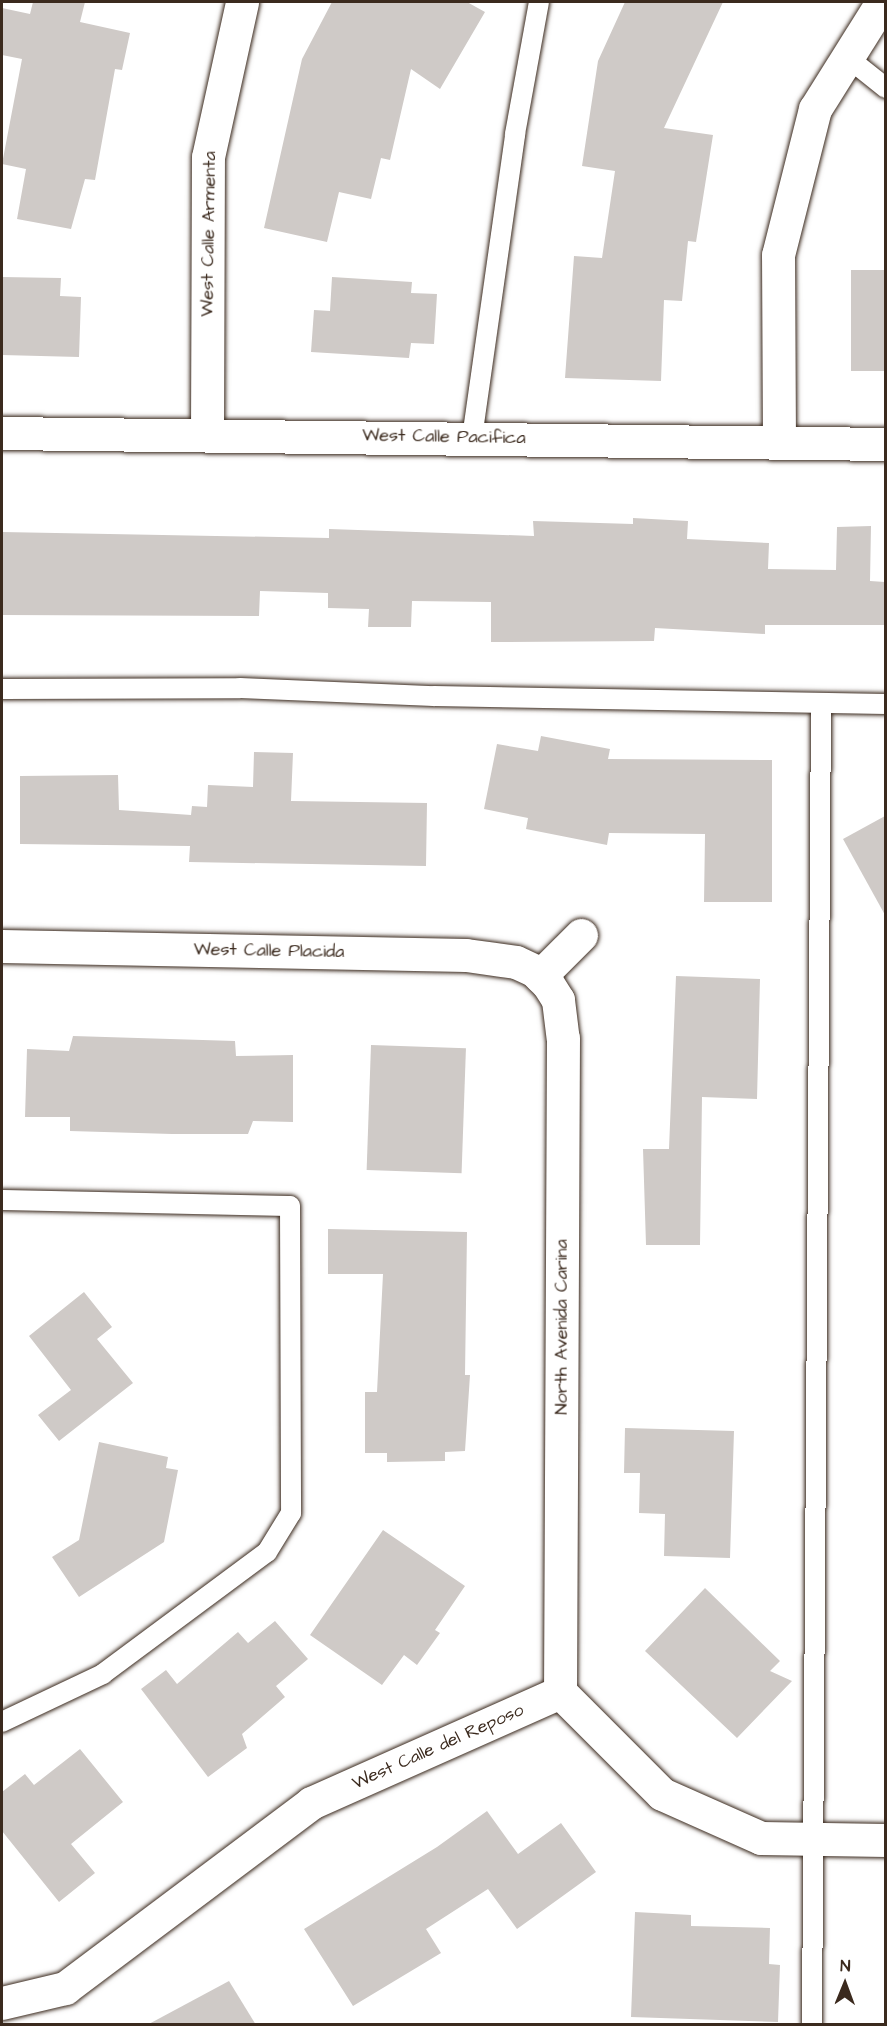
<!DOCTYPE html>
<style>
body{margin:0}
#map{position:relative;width:887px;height:2026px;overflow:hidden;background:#fff;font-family:"Architects Daughter",sans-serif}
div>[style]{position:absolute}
.building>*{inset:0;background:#cfcac7;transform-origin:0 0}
.roads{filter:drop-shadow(0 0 2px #3b2a1e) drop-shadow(0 0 2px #3b2a1e)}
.service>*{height:20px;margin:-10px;padding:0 10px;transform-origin:10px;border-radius:10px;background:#fff}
.minor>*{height:33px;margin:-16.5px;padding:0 16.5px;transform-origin:16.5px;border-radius:16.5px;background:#fff}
span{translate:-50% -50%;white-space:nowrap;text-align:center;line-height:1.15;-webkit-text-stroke:4.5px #fff;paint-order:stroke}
.street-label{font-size:18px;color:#3b2a1e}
.frame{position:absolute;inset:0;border:3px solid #3b2a1e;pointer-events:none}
.north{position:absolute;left:815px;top:1954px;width:60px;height:60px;-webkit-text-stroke:4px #fff;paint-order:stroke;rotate:1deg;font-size:16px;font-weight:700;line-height:24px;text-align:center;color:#3b2a1e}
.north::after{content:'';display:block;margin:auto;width:21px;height:27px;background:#3b2a1e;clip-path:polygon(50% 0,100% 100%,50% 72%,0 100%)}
</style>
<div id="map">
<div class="building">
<i style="clip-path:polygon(33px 2px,85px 2px,80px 22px,130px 33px,122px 70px,115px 69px,95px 180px,85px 179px,71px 229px,17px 219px,26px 169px,2px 164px,22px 59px,2px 55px,2px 8px,30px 14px)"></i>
<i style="clip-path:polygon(332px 2px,467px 2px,485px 12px,440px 89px,411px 69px,390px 160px,381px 158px,371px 199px,339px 192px,327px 242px,264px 228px,302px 59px)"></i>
<i style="clip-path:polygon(625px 2px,723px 2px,664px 128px,713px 135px,696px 242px,688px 241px,682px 301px,664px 300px,661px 381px,565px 378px,574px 256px,602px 258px,615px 171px,582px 166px,598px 61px)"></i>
<i style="left:885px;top:270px;width:101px;height:34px;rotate:90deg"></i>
<i style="clip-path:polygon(2px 277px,61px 278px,60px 296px,81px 297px,79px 357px,2px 355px)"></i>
<i style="clip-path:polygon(332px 277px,412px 282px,411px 293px,437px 294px,434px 344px,411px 343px,409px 358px,311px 352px,314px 310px,330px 311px)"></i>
<i style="clip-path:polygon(633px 518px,688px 521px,687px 539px,769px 543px,768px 569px,836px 570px,837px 527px,871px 526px,870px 581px,885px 582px,885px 625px,765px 625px,765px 634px,655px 628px,654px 641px,491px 642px,491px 602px,412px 601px,411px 627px,368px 627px,369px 609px,328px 608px,328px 593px,260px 591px,259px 616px,2px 615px,2px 532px,329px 538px,329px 529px,534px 536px,533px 521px,633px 524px)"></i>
<i style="clip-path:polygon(541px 736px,610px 749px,608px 759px,772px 760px,772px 902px,704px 902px,705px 834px,609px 833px,607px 845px,526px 829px,528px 818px,484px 809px,497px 744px,538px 751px)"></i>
<i style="clip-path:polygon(254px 752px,293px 753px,291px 801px,427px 803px,426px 866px,189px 862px,190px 846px,20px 844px,20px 776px,118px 775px,119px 810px,191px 815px,192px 806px,207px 807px,208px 785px,253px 787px)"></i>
<i style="clip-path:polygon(885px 816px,885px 915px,843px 839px)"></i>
<i style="clip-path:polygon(676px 976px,760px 979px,757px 1099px,702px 1097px,700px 1245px,646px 1245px,643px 1149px,669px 1149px)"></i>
<i style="clip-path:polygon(73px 1036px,235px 1041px,236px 1056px,293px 1055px,293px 1122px,253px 1121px,248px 1134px,172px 1134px,70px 1131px,70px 1117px,25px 1117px,27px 1049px,69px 1051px)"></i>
<i style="left:371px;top:1045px;width:95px;height:125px;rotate:2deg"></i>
<i style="clip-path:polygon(328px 1229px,467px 1232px,465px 1375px,470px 1375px,465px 1451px,445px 1452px,445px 1461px,387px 1462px,387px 1453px,365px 1453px,365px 1392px,377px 1392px,383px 1274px,328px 1274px)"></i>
<i style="clip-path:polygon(84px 1292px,112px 1327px,97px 1339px,133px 1383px,59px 1441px,38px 1415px,71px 1390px,29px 1336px)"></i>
<i style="clip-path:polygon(625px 1428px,734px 1431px,730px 1558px,664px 1556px,665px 1514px,639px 1513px,640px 1473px,624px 1473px)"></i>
<i style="clip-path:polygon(99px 1442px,168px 1457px,166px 1468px,178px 1470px,164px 1542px,79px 1597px,52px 1557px,79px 1540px)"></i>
<i style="clip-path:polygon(383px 1530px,465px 1586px,435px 1630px,440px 1633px,417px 1665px,404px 1655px,382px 1685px,310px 1635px)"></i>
<i style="clip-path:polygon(705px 1588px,780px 1661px,770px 1671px,792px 1681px,737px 1738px,645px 1651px)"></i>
<i style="clip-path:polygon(275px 1621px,308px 1659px,276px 1686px,285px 1697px,242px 1734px,247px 1748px,208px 1777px,141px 1689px,166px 1670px,177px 1684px,238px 1632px,248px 1643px)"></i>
<i style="clip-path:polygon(80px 1749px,123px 1802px,71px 1844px,95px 1873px,59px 1902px,2px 1831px,2px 1792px,25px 1774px,34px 1785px)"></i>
<i style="clip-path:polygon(487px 1811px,518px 1854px,561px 1823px,596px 1872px,517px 1929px,488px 1889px,426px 1929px,441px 1953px,353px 2006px,304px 1929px,437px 1847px)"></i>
<i style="clip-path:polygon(635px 1912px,691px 1915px,691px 1926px,770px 1928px,769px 1964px,780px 1965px,778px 2022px,631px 2017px)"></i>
<i style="clip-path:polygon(229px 1981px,256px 2025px,147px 2025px)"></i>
</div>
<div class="roads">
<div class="service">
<i style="left:847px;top:57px;width:50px;rotate:38.5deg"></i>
<i style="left:472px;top:438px;width:307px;rotate:-81.9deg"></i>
<i style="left:515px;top:134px;width:134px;rotate:-79.7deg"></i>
<i style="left:2px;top:689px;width:238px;rotate:-0.2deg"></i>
<i style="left:240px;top:688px;width:194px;rotate:2.4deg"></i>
<i style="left:434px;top:696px;width:452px;rotate:1deg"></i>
<i style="left:2px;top:1200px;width:288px;rotate:1.2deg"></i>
<i style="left:290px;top:1206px;width:307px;rotate:89.8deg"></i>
<i style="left:291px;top:1513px;width:46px;rotate:121.6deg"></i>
<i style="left:267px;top:1552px;width:204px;rotate:143.4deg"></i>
<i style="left:103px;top:1674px;width:112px;rotate:154.6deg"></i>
<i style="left:812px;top:2024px;width:1321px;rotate:-89.61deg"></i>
</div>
<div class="minor">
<i style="left:2px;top:433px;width:884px;rotate:0.71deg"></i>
<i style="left:207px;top:435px;width:278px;rotate:-89.8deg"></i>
<i style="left:208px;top:157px;width:159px;rotate:-77.6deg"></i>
<i style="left:779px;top:442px;width:187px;rotate:-90.3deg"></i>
<i style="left:778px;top:255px;width:151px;rotate:-75.8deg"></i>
<i style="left:815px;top:109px;width:126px;rotate:-57.9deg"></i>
<i style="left:2px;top:946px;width:464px;rotate:1.1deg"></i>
<i style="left:466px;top:955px;width:50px;rotate:8deg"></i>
<i style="left:516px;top:962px;width:21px;rotate:25deg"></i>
<i style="left:535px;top:971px;width:18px;rotate:45deg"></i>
<i style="left:548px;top:984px;width:19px;rotate:58deg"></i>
<i style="left:558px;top:1000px;width:38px;rotate:83deg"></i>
<i style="left:563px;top:1038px;width:654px;rotate:90.26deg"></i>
<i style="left:540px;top:976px;width:58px;rotate:-45deg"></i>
<i style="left:2px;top:2003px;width:65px;rotate:-13.4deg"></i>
<i style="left:65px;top:1988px;width:308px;rotate:-36.9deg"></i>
<i style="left:311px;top:1803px;width:273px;rotate:-24deg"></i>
<i style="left:560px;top:1692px;width:144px;rotate:45deg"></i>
<i style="left:662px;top:1794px;width:108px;rotate:24deg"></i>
<i style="left:761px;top:1838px;width:125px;rotate:0.9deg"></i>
</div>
</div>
<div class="street-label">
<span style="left:209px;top:234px;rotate:-89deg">West Calle Armenta</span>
<span style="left:444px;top:437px;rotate:1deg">West Calle Pacifica</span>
<span style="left:269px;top:951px;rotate:1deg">West Calle Placida</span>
<span style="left:562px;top:1327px;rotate:-90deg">North Avenida Carina</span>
<span style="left:438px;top:1747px;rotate:-24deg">West Calle del Reposo</span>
</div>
<div class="frame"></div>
<div class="north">N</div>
</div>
